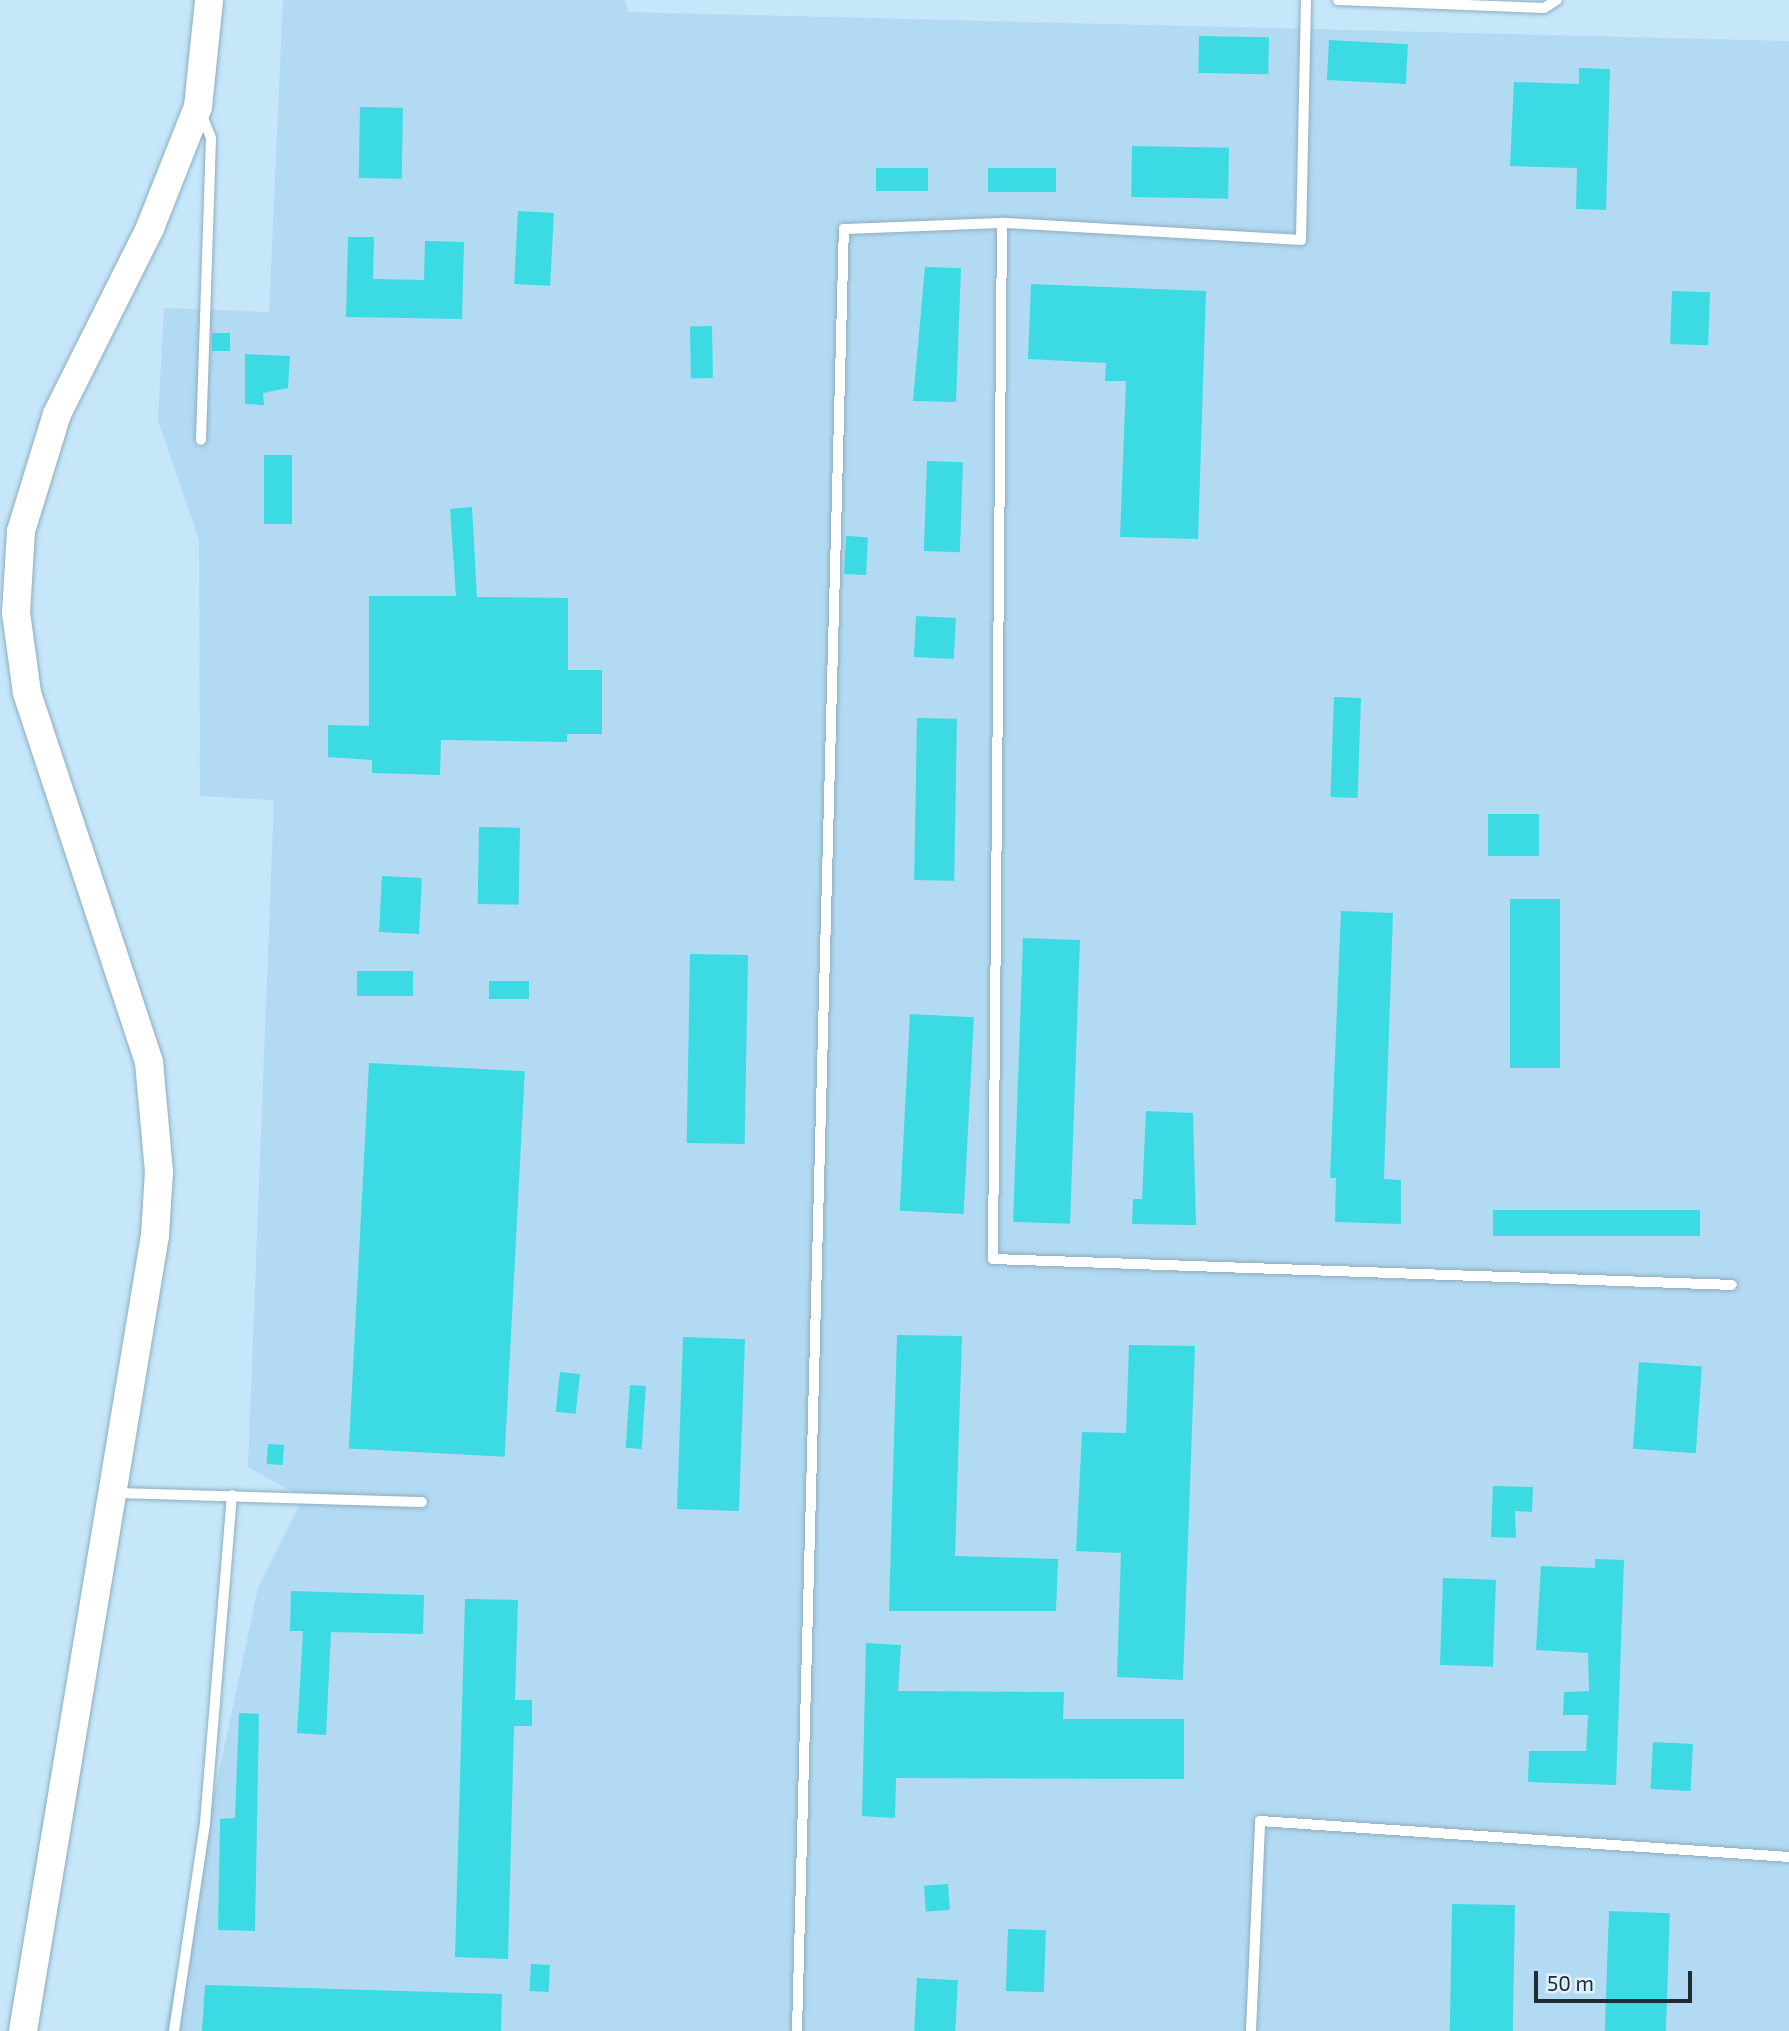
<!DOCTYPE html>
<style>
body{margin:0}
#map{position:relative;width:1789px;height:2031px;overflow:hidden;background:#c6e7fa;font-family:"Exo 2",sans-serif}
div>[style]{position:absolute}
.built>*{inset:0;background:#b2daf2}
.building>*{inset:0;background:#3cdbe3;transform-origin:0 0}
.roads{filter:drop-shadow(0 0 2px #8dadc0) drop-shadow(0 0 2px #8dadc0)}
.lane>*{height:10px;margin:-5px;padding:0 5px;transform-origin:5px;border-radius:5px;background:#fff}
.secondary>*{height:28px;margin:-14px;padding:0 14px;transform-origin:14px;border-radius:14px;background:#fff}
span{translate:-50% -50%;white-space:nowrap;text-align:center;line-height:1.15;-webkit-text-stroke:7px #def2fe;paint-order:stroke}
.scale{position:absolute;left:1534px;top:1971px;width:158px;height:32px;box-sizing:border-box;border:4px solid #202c34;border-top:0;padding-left:9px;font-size:21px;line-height:24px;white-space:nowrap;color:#202c34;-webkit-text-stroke:5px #def2fe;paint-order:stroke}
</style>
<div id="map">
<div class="built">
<i style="clip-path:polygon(283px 0,625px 0,628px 12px,1789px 41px,1789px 2031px,164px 2031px,258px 1588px,303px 1498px,248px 1467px,274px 800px,200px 796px,199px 540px,158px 420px,164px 308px,269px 312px)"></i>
</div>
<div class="building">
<i style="left:1199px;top:36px;width:70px;height:37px;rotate:1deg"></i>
<i style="left:1329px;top:40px;width:79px;height:40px;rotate:3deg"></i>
<i style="clip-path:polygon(1579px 68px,1610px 69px,1606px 210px,1576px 209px,1577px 168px,1510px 166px,1514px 82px,1579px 84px)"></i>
<i style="left:360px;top:107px;width:43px;height:71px;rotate:1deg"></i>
<i style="left:1132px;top:146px;width:97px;height:51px;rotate:1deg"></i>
<i style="left:876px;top:168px;width:52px;height:23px"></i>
<i style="left:988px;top:168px;width:68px;height:24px"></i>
<i style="left:518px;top:211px;width:36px;height:73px;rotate:3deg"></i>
<i style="clip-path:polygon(348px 237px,374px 237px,373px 279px,424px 280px,425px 241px,464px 242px,462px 319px,346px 317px)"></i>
<i style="clip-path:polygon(925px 267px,961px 268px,956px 402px,913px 401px)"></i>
<i style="clip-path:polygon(1031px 284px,1206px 291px,1198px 539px,1120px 537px,1126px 381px,1105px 381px,1106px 363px,1028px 359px)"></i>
<i style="left:1672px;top:291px;width:38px;height:53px;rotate:2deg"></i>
<i style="left:712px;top:326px;width:52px;height:22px;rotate:89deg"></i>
<i style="left:212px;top:333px;width:18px;height:18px"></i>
<i style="clip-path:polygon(245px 354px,290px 356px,288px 388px,263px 393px,264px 405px,245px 404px)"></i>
<i style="left:264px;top:455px;width:28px;height:69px"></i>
<i style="left:927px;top:461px;width:36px;height:90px;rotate:2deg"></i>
<i style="clip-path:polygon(472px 507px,477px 597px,568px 598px,568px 670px,602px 670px,602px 734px,567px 734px,567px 742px,441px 740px,440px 775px,372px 773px,372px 760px,328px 757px,328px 725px,369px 726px,369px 596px,456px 596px,450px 509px)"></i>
<i style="left:846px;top:536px;width:22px;height:38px;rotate:3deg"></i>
<i style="left:916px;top:616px;width:40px;height:41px;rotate:3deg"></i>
<i style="left:1334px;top:697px;width:27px;height:100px;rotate:2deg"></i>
<i style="left:917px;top:718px;width:40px;height:162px;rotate:1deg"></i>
<i style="left:1488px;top:814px;width:51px;height:42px"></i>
<i style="left:479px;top:827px;width:41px;height:77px;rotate:1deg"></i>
<i style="left:382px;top:876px;width:40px;height:56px;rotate:3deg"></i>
<i style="left:1510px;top:899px;width:50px;height:169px"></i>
<i style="clip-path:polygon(1341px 911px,1393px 913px,1384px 1179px,1401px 1180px,1401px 1224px,1335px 1222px,1336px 1178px,1330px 1178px)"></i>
<i style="left:1023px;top:938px;width:57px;height:284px;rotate:2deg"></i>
<i style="left:690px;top:954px;width:58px;height:189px;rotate:1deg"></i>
<i style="left:357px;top:971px;width:56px;height:25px"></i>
<i style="left:529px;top:981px;width:18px;height:40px;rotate:90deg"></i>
<i style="left:910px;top:1014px;width:64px;height:197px;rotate:3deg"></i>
<i style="left:369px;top:1063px;width:156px;height:386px;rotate:3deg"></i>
<i style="clip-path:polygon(1146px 1111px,1193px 1113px,1196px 1225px,1132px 1224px,1133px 1199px,1142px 1199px)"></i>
<i style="left:1700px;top:1210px;width:26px;height:207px;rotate:90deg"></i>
<i style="clip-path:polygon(897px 1335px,962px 1336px,955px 1556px,1058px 1559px,1056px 1611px,889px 1611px)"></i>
<i style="left:683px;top:1337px;width:62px;height:172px;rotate:2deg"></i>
<i style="clip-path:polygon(1129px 1345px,1195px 1346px,1183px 1680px,1117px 1677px,1121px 1553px,1076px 1551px,1082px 1432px,1126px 1433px)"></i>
<i style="left:1639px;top:1362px;width:63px;height:87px;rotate:4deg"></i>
<i style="left:560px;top:1372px;width:20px;height:40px;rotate:6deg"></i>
<i style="left:630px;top:1385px;width:16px;height:63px;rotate:4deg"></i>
<i style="left:268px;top:1444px;width:16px;height:20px;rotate:4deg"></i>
<i style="clip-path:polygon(1493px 1486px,1533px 1487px,1532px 1512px,1515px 1511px,1516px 1538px,1491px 1537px)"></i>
<i style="clip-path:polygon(1595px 1559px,1624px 1560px,1616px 1785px,1528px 1782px,1529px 1751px,1586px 1751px,1588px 1715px,1563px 1715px,1564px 1692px,1589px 1691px,1588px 1653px,1536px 1650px,1541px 1566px,1595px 1568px)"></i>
<i style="left:1443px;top:1578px;width:53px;height:87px;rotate:2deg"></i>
<i style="clip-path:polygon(291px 1591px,424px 1595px,423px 1634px,331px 1632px,326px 1735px,297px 1733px,303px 1631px,290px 1631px)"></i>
<i style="clip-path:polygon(465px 1599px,518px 1600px,515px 1700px,532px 1700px,532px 1726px,514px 1726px,508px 1959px,455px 1957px)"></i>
<i style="clip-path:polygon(866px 1643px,901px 1645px,898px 1691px,1064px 1692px,1063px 1719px,1184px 1719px,1184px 1779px,896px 1778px,895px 1818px,862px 1816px)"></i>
<i style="clip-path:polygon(239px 1713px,259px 1714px,255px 1931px,218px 1930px,220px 1819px,235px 1818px)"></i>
<i style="left:1653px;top:1742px;width:40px;height:47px;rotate:3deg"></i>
<i style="left:948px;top:1884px;width:26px;height:24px;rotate:86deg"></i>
<i style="left:1452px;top:1904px;width:63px;height:127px;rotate:1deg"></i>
<i style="left:1609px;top:1911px;width:61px;height:120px;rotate:2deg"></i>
<i style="left:1008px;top:1929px;width:38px;height:62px;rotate:2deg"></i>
<i style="left:531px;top:1964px;width:19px;height:27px;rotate:3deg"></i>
<i style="left:917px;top:1978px;width:41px;height:53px;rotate:3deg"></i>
<i style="clip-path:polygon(205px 1985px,502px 1994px,501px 2031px,202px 2031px)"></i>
</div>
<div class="roads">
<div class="lane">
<i style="left:1306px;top:0;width:240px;rotate:91.2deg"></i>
<i style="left:1301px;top:240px;width:299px;rotate:-176.7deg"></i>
<i style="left:1002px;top:223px;width:1036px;rotate:90.5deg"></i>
<i style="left:993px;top:1259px;width:739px;rotate:2.01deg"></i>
<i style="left:1338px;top:0;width:206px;rotate:2.2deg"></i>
<i style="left:1544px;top:8px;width:15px;rotate:-32deg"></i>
<i style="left:201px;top:113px;width:27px;rotate:68deg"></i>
<i style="left:211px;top:138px;width:302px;rotate:91.9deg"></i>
<i style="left:115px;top:1493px;width:307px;rotate:1.7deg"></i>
<i style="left:174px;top:2031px;width:210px;rotate:-81.5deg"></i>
<i style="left:205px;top:1823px;width:329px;rotate:-85.3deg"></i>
<i style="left:797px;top:2031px;width:1803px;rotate:-88.51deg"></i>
<i style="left:844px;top:229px;width:158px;rotate:-2.2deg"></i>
<i style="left:1251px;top:2031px;width:210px;rotate:-87.5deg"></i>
<i style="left:1260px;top:1821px;width:530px;rotate:3.89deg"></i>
</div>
<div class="secondary">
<i style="left:23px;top:2031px;width:807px;rotate:-80.58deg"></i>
<i style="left:155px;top:1235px;width:63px;rotate:-86.4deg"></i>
<i style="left:159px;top:1172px;width:110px;rotate:-95.2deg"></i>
<i style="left:149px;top:1062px;width:389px;rotate:-108.3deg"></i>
<i style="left:27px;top:693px;width:81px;rotate:-97.8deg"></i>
<i style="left:16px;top:613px;width:82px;rotate:-86.5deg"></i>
<i style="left:21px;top:531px;width:122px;rotate:-72.9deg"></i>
<i style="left:57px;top:414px;width:208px;rotate:-63.4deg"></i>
<i style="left:150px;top:228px;width:130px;rotate:-68.4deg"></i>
<i style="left:198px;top:107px;width:108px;rotate:-84.1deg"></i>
</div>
</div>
<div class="scale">50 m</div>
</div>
